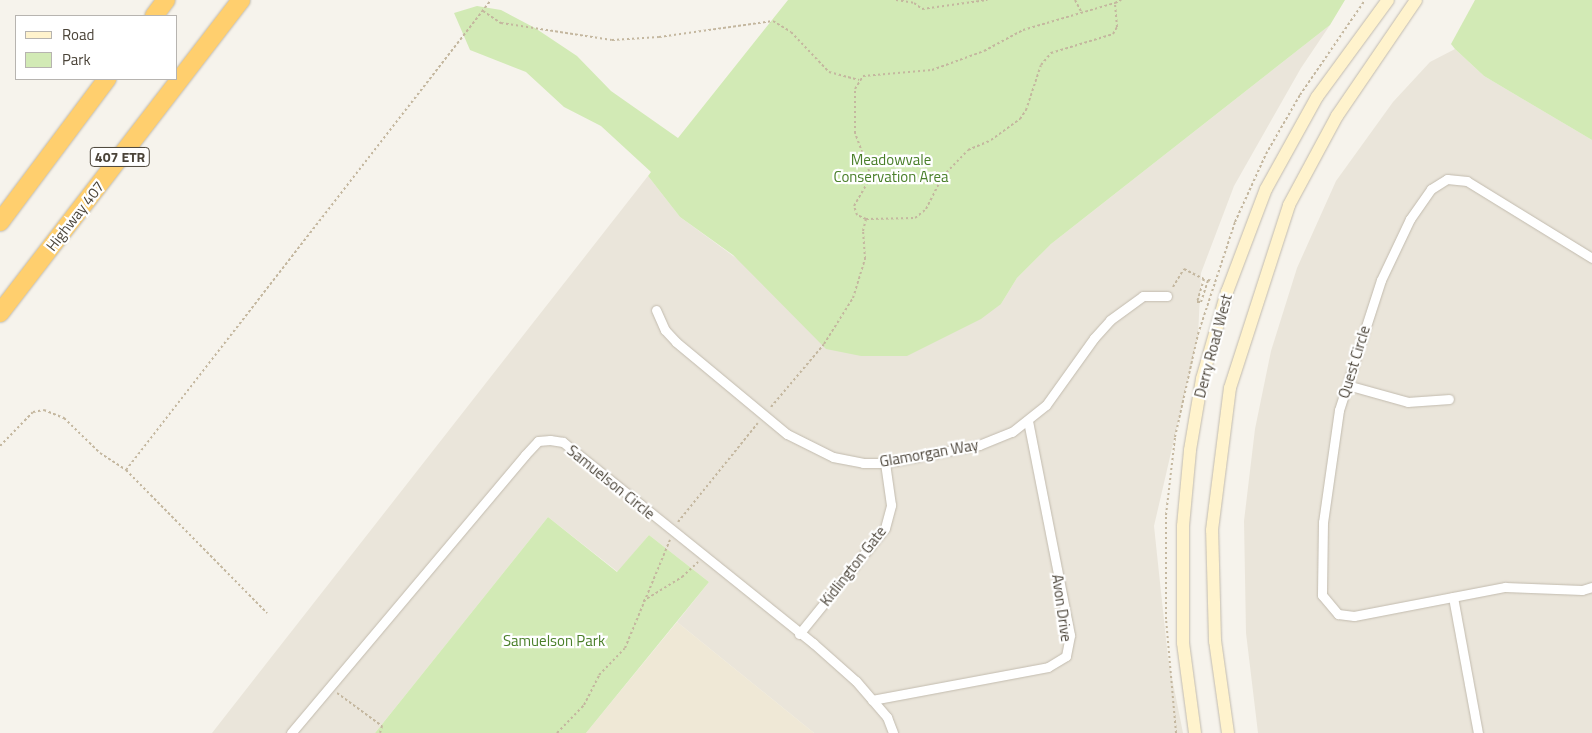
<!DOCTYPE html>
<style>
body{margin:0}
#map{position:relative;width:1592px;height:733px;overflow:hidden;background:#f6f3ec;font-family:"Titillium Web",sans-serif}
div>[style]{position:absolute}
.residential>*{inset:0;background:#eae5da}
.education>*{inset:0;background:#efe8d6}
.green>*{inset:0;background:#d2eab5}
.path>*{height:2px;margin-top:-1px;transform-origin:0;background:repeating-linear-gradient(90deg,#c4b79f 0 2.5px,transparent 0 5px)}
.roads{filter:drop-shadow(0 0 1px #c2bbae) drop-shadow(0 0 1px #c2bbae)}
.minor>*{height:9px;margin:-4.5px;padding:0 4.5px;transform-origin:4.5px;border-radius:4.5px;background:#fff}
.secondary>*{height:12px;margin:-6px;padding:0 6px;transform-origin:6px;border-radius:6px;background:#fff3cd}
.motorway>*{height:18px;margin:-9px;padding:0 9px;transform-origin:9px;border-radius:9px;background:#ffcf6e}
span{translate:-50% -50%;white-space:nowrap;text-align:center;line-height:1.15;-webkit-text-stroke:4.5px #fff;paint-order:stroke}
.shield-label span{padding:1px 4px;background:#fff;border:1px solid;border-radius:4px;-webkit-text-stroke-width:0}
.shield-label{font-size:14px;color:#4b4439;font-weight:700}
.park-label{font-size:15px;color:#4a7f2a}
.street-label{font-size:15px;color:#4b4439}
.legend{position:absolute;left:15px;top:15px;width:162px;height:65px;box-sizing:border-box;background:#fff;border:1px solid #b7b4b0;margin:0;padding:6px 9px;list-style:none;font-size:15px;color:#4b4439}
.legend li{display:flex;align-items:center;gap:10px;height:25px}
.legend b{width:25px;border:1px solid #b7b4b0}
</style>
<div id="map">
<div class="residential">
<i style="clip-path:polygon(1330px 25px,1301px 68px,1234px 186px,1201px 273px,1198px 336px,1154px 526px,1168px 658px,1183px 733px,814px 733px,677px 622px,709px 582px,649px 535px,618px 572px,548px 517px,375px 733px,212px 733px,648px 176px,680px 217px,766px 280px,1001px 304px,1017px 278px,1051px 244px)"></i>
<i style="clip-path:polygon(1455px 49px,1484px 76px,1592px 140px,1592px 733px,1258px 733px,1246px 633px,1244px 521px,1255px 429px,1271px 351px,1297px 268px,1336px 181px,1393px 102px,1430px 62px)"></i>
</div>
<div class="education">
<i style="clip-path:polygon(677px 622px,814px 733px,586px 733px)"></i>
</div>
<div class="green">
<i style="clip-path:polygon(788px 0,1345px 0,1330px 25px,1051px 244px,1017px 278px,1001px 304px,981px 319px,907px 356px,861px 356px,826px 349px,733px 255px,680px 217px,648px 176px,651px 172px,601px 126px,564px 107px,526px 72px,470px 50px,454px 13px,477px 6px,501px 10px,535px 28px,577px 56px,611px 91px,678px 138px)"></i>
<i style="clip-path:polygon(1475px 0,1592px 0,1592px 140px,1484px 76px,1455px 49px,1451px 44px)"></i>
<i style="clip-path:polygon(548px 517px,617px 572px,649px 535px,709px 582px,586px 733px,375px 733px)"></i>
</div>
<div class="path">
<i style="left:896px;top:0;width:18px;rotate:9deg"></i>
<i style="left:914px;top:3px;width:10px;rotate:37deg"></i>
<i style="left:922px;top:9px;width:66px;rotate:-7.9deg"></i>
<i style="left:1075px;top:0;width:15px;rotate:62deg"></i>
<i style="left:483px;top:11px;width:22px;rotate:34deg"></i>
<i style="left:501px;top:23px;width:112px;rotate:8.7deg"></i>
<i style="left:612px;top:40px;width:47px;rotate:-3.7deg"></i>
<i style="left:659px;top:37px;width:115px;rotate:-8deg"></i>
<i style="left:773px;top:21px;width:21px;rotate:31deg"></i>
<i style="left:791px;top:32px;width:55px;rotate:46.5deg"></i>
<i style="left:829px;top:72px;width:31px;rotate:15deg"></i>
<i style="left:866px;top:219px;width:10px;rotate:-156deg"></i>
<i style="left:857px;top:215px;width:9px;rotate:-108deg"></i>
<i style="left:854px;top:206px;width:34px;rotate:-60deg"></i>
<i style="left:871px;top:176px;width:46px;rotate:-110.4deg"></i>
<i style="left:855px;top:133px;width:44px;rotate:-90deg"></i>
<i style="left:855px;top:89px;width:15px;rotate:-58deg"></i>
<i style="left:863px;top:76px;width:69px;rotate:-5deg"></i>
<i style="left:932px;top:70px;width:55px;rotate:-20.1deg"></i>
<i style="left:984px;top:51px;width:44px;rotate:-28.3deg"></i>
<i style="left:1023px;top:30px;width:96px;rotate:-16.4deg"></i>
<i style="left:1173px;top:287px;width:21px;rotate:-59deg"></i>
<i style="left:1184px;top:269px;width:22px;rotate:27deg"></i>
<i style="left:1204px;top:279px;width:24px;rotate:107deg"></i>
<i style="left:1197px;top:302px;width:4px"></i>
<i style="left:1201px;top:302px;width:23px;rotate:-72deg"></i>
<i style="left:1208px;top:280px;width:5px;rotate:11deg"></i>
<i style="left:771px;top:407px;width:82px;rotate:-49.9deg"></i>
<i style="left:824px;top:344px;width:54px;rotate:-57.8deg"></i>
<i style="left:853px;top:298px;width:41px;rotate:-72.9deg"></i>
<i style="left:865px;top:259px;width:28px;rotate:-94deg"></i>
<i style="left:863px;top:231px;width:12px;rotate:-76deg"></i>
<i style="left:866px;top:219px;width:49px;rotate:-1.2deg"></i>
<i style="left:915px;top:218px;width:14px;rotate:-39deg"></i>
<i style="left:926px;top:209px;width:37px;rotate:-63deg"></i>
<i style="left:943px;top:176px;width:36px;rotate:-46deg"></i>
<i style="left:968px;top:150px;width:25px;rotate:-23deg"></i>
<i style="left:991px;top:140px;width:36px;rotate:-36deg"></i>
<i style="left:1020px;top:119px;width:11px;rotate:-56deg"></i>
<i style="left:1026px;top:110px;width:47px;rotate:-71.6deg"></i>
<i style="left:1041px;top:65px;width:16px;rotate:-50deg"></i>
<i style="left:1051px;top:53px;width:65px;rotate:-17deg"></i>
<i style="left:1113px;top:34px;width:8px;rotate:-60deg"></i>
<i style="left:1117px;top:27px;width:24px;rotate:-95deg"></i>
<i style="left:1115px;top:3px;width:7px;rotate:-27deg"></i>
<i style="left:0;top:446px;width:47px;rotate:-45.9deg"></i>
<i style="left:33px;top:412px;width:11px;rotate:-10deg"></i>
<i style="left:44px;top:410px;width:22px;rotate:22deg"></i>
<i style="left:64px;top:418px;width:50px;rotate:44.2deg"></i>
<i style="left:100px;top:453px;width:31px;rotate:33deg"></i>
<i style="left:126px;top:470px;width:201px;rotate:45.4deg"></i>
<i style="left:126px;top:470px;width:595px;rotate:-52.17deg"></i>
<i style="left:678px;top:522px;width:127px;rotate:-51.1deg"></i>
<i style="left:643px;top:601px;width:46px;rotate:-31.6deg"></i>
<i style="left:682px;top:577px;width:22px;rotate:-43deg"></i>
<i style="left:337px;top:693px;width:56px;rotate:36.3deg"></i>
<i style="left:382px;top:726px;width:7px;rotate:106deg"></i>
<i style="left:557px;top:733px;width:39px;rotate:-46deg"></i>
<i style="left:584px;top:705px;width:34px;rotate:-63deg"></i>
<i style="left:599px;top:675px;width:37px;rotate:-46deg"></i>
<i style="left:625px;top:648px;width:117px;rotate:-67.4deg"></i>
<i style="left:1176px;top:733px;width:114px;rotate:-95deg"></i>
<i style="left:1166px;top:619px;width:104px;rotate:-90deg"></i>
<i style="left:1166px;top:515px;width:79px;rotate:-83.4deg"></i>
<i style="left:1175px;top:437px;width:106px;rotate:-77.4deg"></i>
<i style="left:1198px;top:334px;width:118px;rotate:-71.7deg"></i>
<i style="left:1235px;top:222px;width:75px;rotate:-65.5deg"></i>
<i style="left:1266px;top:154px;width:68px;rotate:-60deg"></i>
<i style="left:1300px;top:95px;width:115px;rotate:-55.6deg"></i>
</div>
<div class="roads">
<div class="minor">
<i style="left:1592px;top:258px;width:147px;rotate:-148.4deg"></i>
<i style="left:1467px;top:181px;width:20px;rotate:-174deg"></i>
<i style="left:1447px;top:179px;width:19px;rotate:148deg"></i>
<i style="left:1431px;top:189px;width:37px;rotate:125deg"></i>
<i style="left:1410px;top:219px;width:68px;rotate:115.4deg"></i>
<i style="left:1381px;top:280px;width:137px;rotate:107.9deg"></i>
<i style="left:1339px;top:410px;width:113px;rotate:98.1deg"></i>
<i style="left:1323px;top:522px;width:73px;rotate:90.8deg"></i>
<i style="left:1322px;top:595px;width:25px;rotate:50deg"></i>
<i style="left:1338px;top:614px;width:16px;rotate:7deg"></i>
<i style="left:1354px;top:616px;width:154px;rotate:-10.9deg"></i>
<i style="left:1505px;top:587px;width:77px;rotate:2.2deg"></i>
<i style="left:1582px;top:590px;width:10px;rotate:-17deg"></i>
<i style="left:656px;top:310px;width:22px;rotate:66deg"></i>
<i style="left:665px;top:330px;width:16px;rotate:47deg"></i>
<i style="left:676px;top:342px;width:144px;rotate:39.7deg"></i>
<i style="left:787px;top:434px;width:51px;rotate:26.6deg"></i>
<i style="left:833px;top:457px;width:31px;rotate:11deg"></i>
<i style="left:863px;top:463px;width:22px"></i>
<i style="left:885px;top:463px;width:96px;rotate:-10.8deg"></i>
<i style="left:979px;top:445px;width:35px;rotate:-22deg"></i>
<i style="left:1012px;top:432px;width:43px;rotate:-38.5deg"></i>
<i style="left:1046px;top:405px;width:82px;rotate:-54.4deg"></i>
<i style="left:1094px;top:338px;width:24px;rotate:-48deg"></i>
<i style="left:1110px;top:320px;width:41px;rotate:-36deg"></i>
<i style="left:1143px;top:296px;width:24px"></i>
<i style="left:1347px;top:385px;width:63px;rotate:15.6deg"></i>
<i style="left:1408px;top:402px;width:41px;rotate:-4.2deg"></i>
<i style="left:1453px;top:597px;width:138px;rotate:79.6deg"></i>
<i style="left:799px;top:634px;width:136px;rotate:-50.9deg"></i>
<i style="left:885px;top:528px;width:24px;rotate:-75deg"></i>
<i style="left:891px;top:505px;width:42px;rotate:-98.1deg"></i>
<i style="left:872px;top:700px;width:179px;rotate:-10.6deg"></i>
<i style="left:1048px;top:667px;width:21px;rotate:-31deg"></i>
<i style="left:1066px;top:656px;width:21px;rotate:-79deg"></i>
<i style="left:1070px;top:635px;width:218px;rotate:-101.1deg"></i>
<i style="left:291px;top:733px;width:363px;rotate:-49.9deg"></i>
<i style="left:525px;top:455px;width:19px;rotate:-47deg"></i>
<i style="left:538px;top:441px;width:12px;rotate:-5deg"></i>
<i style="left:550px;top:440px;width:13px;rotate:9deg"></i>
<i style="left:563px;top:442px;width:321px;rotate:38.8deg"></i>
<i style="left:813px;top:643px;width:57px;rotate:41.5deg"></i>
<i style="left:856px;top:681px;width:48px;rotate:49.3deg"></i>
<i style="left:887px;top:717px;width:17px;rotate:69deg"></i>
</div>
<div class="secondary">
<i style="left:1195px;top:733px;width:91px;rotate:-97.6deg"></i>
<i style="left:1183px;top:643px;width:117px;rotate:-90deg"></i>
<i style="left:1183px;top:526px;width:76px;rotate:-84.7deg"></i>
<i style="left:1190px;top:450px;width:72px;rotate:-80.4deg"></i>
<i style="left:1202px;top:379px;width:91px;rotate:-74deg"></i>
<i style="left:1227px;top:292px;width:110px;rotate:-69.3deg"></i>
<i style="left:1266px;top:189px;width:105px;rotate:-61deg"></i>
<i style="left:1317px;top:97px;width:120px;rotate:-53.8deg"></i>
<i style="left:1228px;top:733px;width:93px;rotate:-98deg"></i>
<i style="left:1215px;top:641px;width:111px;rotate:-91.5deg"></i>
<i style="left:1212px;top:530px;width:143px;rotate:-82.8deg"></i>
<i style="left:1230px;top:388px;width:192px;rotate:-72.1deg"></i>
<i style="left:1289px;top:205px;width:101px;rotate:-61.7deg"></i>
<i style="left:1337px;top:116px;width:140px;rotate:-55.7deg"></i>
</div>
<div class="motorway">
<i style="left:154px;top:16px;width:20px;rotate:-53deg"></i>
<i style="left:0;top:222px;width:179px;rotate:-53.2deg"></i>
<i style="left:0;top:313px;width:395px;rotate:-52.4deg"></i>
</div>
</div>
<div class="shield-label">
<span style="left:120px;top:157px">407 ETR</span>
</div>
<div class="park-label">
<span style="left:891px;top:168px">Meadowvale<br>Conservation Area</span>
<span style="left:554px;top:641px">Samuelson Park</span>
</div>
<div class="street-label">
<span style="left:75px;top:216px;rotate:-52deg">Highway 407</span>
<span style="left:1213px;top:346px;rotate:-75deg">Derry Road West</span>
<span style="left:1354px;top:362px;rotate:-73deg">Quest Circle</span>
<span style="left:929px;top:453px;rotate:-10deg">Glamorgan Way</span>
<span style="left:611px;top:482px;rotate:39deg">Samuelson Circle</span>
<span style="left:853px;top:566px;rotate:-52deg">Kidlington Gate</span>
<span style="left:1062px;top:608px;rotate:82deg">Avon Drive</span>
</div>
<ul class="legend">
<li><b style="height:6px;background:#fff3cd"></b>Road</li>
<li><b style="height:14px;background:#d2eab5"></b>Park</li>
</ul>
</div>
